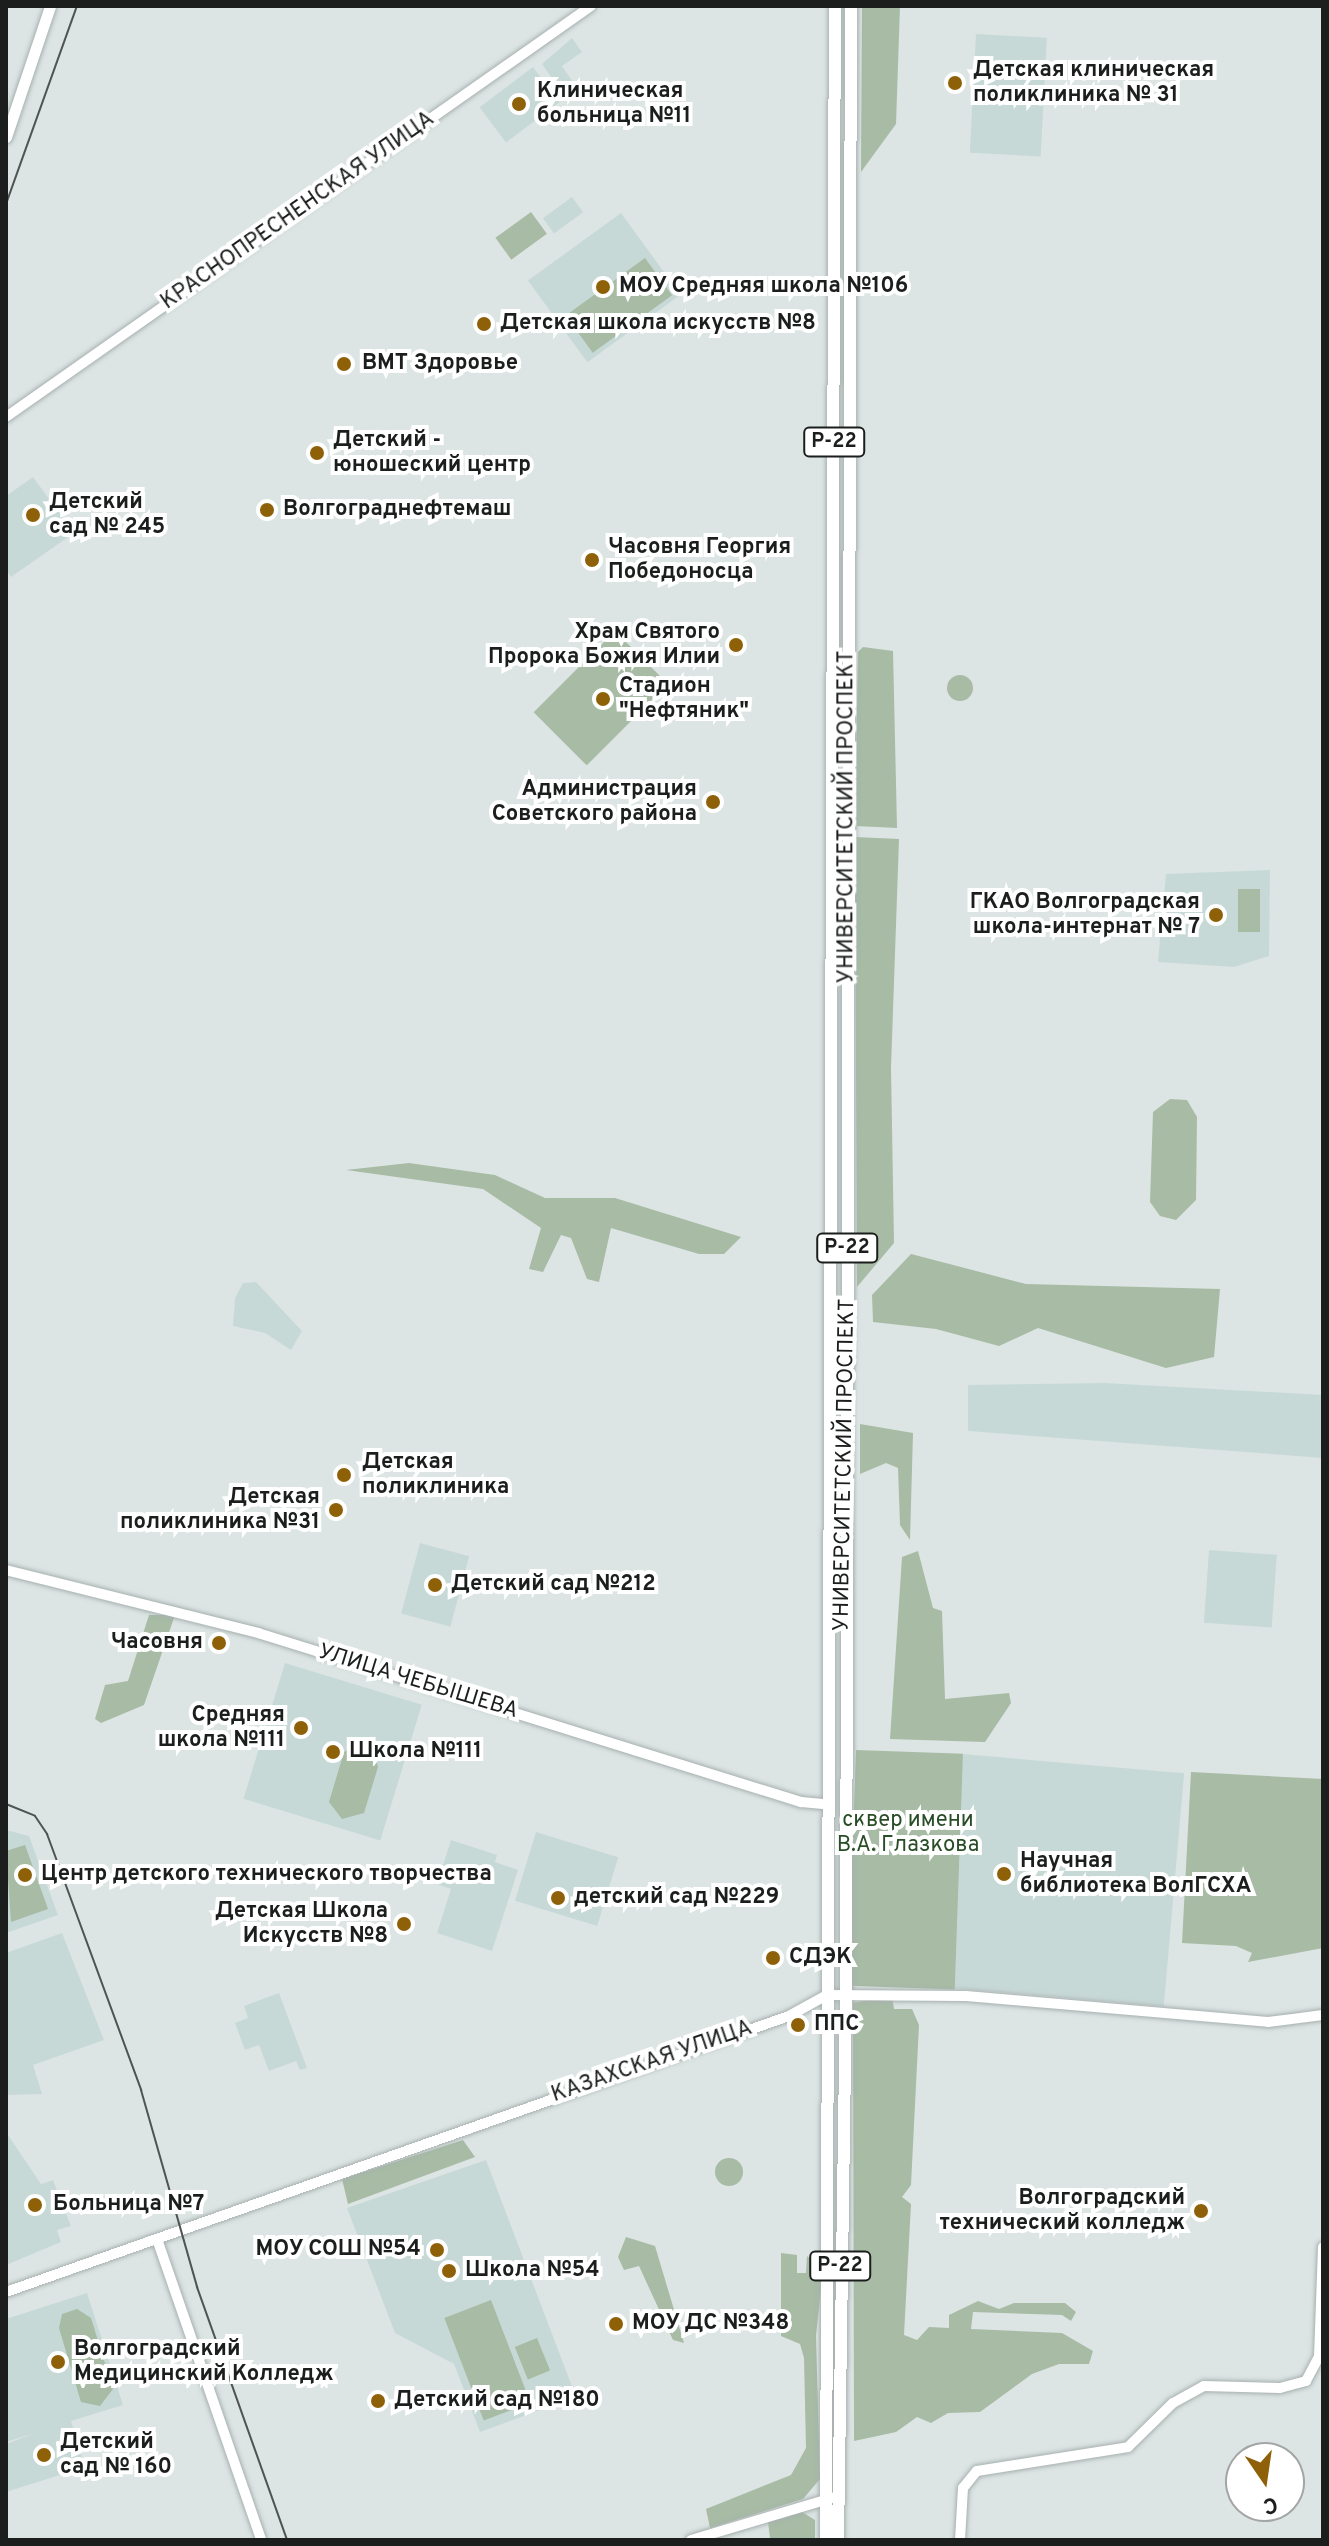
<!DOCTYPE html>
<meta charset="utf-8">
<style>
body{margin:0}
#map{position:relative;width:1329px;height:2546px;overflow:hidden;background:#dce5e4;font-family:Overpass,sans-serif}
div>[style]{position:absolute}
.built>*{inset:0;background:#c7d9d6;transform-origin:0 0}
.green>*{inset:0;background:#a7bba5;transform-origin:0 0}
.round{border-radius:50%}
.roads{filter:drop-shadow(0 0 2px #a7b0af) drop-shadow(0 0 2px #a7b0af)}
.secondary>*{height:10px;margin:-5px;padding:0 5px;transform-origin:5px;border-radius:5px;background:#fff}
.primary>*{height:11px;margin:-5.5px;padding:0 5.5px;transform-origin:5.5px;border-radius:5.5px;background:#fff}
.highway>*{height:12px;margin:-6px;padding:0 6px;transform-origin:6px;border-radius:6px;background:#fff}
.tram>*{height:2px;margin:-1px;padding:0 1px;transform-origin:1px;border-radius:1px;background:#4f5352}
.dots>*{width:22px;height:22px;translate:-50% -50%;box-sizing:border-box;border:4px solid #fff;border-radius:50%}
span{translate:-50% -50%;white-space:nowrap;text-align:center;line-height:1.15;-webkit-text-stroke:8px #fff;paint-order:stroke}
.shield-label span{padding:2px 6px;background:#fff;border:2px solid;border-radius:6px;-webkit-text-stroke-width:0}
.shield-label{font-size:20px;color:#1b1e1d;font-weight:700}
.poi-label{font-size:22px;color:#1b1e1d;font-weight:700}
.left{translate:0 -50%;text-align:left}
.right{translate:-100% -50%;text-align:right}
.street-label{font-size:22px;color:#1b1e1d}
.park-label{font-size:22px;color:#294d26}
.frame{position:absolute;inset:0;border:8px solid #1b1e1d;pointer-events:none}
.north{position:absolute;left:1225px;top:2442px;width:80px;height:80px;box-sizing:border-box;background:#fff;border:2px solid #a4a5a5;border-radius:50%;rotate:167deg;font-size:22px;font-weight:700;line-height:32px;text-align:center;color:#1b1e1d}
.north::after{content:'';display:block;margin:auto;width:28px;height:36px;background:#8e6108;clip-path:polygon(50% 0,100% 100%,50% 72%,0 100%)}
</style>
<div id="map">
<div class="built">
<i style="left:976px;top:34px;width:71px;height:119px;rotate:3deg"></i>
<i style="clip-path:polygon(572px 38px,582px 52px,562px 66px,573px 82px,561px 91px,542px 64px)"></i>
<i style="left:533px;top:67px;width:44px;height:67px;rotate:53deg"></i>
<i style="left:572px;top:197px;width:19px;height:36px;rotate:54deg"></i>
<i style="left:621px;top:213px;width:101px;height:115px;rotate:54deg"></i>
<i style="clip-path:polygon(33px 477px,74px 533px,11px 577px,6px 570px,6px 496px)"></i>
<i style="clip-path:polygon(1270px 870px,1269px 956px,1234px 967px,1158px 962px,1166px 874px)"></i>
<i style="clip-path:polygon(256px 1282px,302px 1331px,291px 1350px,265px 1333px,233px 1326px,235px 1298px,243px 1283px)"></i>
<i style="clip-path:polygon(1105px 1383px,1323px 1395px,1323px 1458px,968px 1431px,968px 1385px)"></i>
<i style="left:420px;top:1543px;width:51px;height:73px;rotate:15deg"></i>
<i style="left:1209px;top:1550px;width:68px;height:73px;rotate:4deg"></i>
<i style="left:285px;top:1663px;width:143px;height:142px;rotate:17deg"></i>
<i style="left:963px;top:1754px;width:222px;height:234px;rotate:5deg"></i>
<i style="clip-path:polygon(6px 1830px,29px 1836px,58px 1915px,6px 1933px)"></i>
<i style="left:536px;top:1832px;width:86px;height:72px;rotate:17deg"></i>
<i style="clip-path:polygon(451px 1840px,497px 1855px,495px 1862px,518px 1870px,492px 1951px,437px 1933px,451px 1889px,437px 1884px)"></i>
<i style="clip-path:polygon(62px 1933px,104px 2040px,33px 2065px,42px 2094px,6px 2095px,6px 1953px)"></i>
<i style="clip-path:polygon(279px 1993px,307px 2068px,300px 2070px,296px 2061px,269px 2071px,259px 2045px,245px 2050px,235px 2023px,248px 2018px,244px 2006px)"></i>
<i style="clip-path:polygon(6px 2132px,41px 2184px,53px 2180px,71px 2226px,57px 2230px,61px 2242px,6px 2265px)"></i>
<i style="clip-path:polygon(486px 2160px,576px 2397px,480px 2432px,454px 2364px,395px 2333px,347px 2208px)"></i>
<i style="clip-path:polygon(87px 2293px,123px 2405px,71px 2421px,85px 2467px,6px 2492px,6px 2444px,35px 2433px,6px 2442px,6px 2319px)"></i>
</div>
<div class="green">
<i style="clip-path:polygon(862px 6px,900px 6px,896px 124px,861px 172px)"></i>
<i style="left:531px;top:212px;width:27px;height:44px;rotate:54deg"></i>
<i style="left:645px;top:258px;width:46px;height:98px;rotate:54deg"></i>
<i style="left:615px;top:631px;width:75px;height:115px;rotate:45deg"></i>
<i style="clip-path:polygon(863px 647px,893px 651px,897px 828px,855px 826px,858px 652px)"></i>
<i class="round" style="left:947px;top:675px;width:26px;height:26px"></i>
<i style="clip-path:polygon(855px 837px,899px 839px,891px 1068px,894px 1243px,857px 1287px)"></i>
<i style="left:1238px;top:889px;width:22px;height:43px"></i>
<i style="clip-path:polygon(1170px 1099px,1187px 1100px,1197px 1117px,1196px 1200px,1176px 1220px,1160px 1216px,1150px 1202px,1153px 1112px)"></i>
<i style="clip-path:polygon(409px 1163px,495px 1175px,545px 1198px,615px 1198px,741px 1237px,724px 1254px,699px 1254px,611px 1228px,599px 1282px,587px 1279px,571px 1238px,561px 1235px,543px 1272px,529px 1269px,541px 1228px,483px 1189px,346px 1170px)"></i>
<i style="clip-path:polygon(911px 1254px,1026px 1284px,1220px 1289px,1214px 1357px,1166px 1368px,1038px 1328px,999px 1346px,936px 1329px,873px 1322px,872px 1295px)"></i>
<i style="clip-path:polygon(860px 1424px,913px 1433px,910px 1540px,900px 1525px,898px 1468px,886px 1463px,860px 1474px)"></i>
<i style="clip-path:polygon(918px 1551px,933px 1608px,942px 1611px,945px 1699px,1009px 1693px,1011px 1703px,985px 1742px,890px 1739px,902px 1557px)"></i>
<i style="clip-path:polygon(149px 1615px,175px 1615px,144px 1705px,101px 1723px,95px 1719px,105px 1685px,128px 1681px)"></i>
<i style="clip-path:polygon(361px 1743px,372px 1746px,378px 1767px,364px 1813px,342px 1819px,329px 1802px,344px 1752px)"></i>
<i style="left:856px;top:1750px;width:107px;height:236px;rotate:2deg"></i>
<i style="clip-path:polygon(1191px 1772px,1323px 1779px,1323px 1948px,1248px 1962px,1252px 1953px,1236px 1946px,1182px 1943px)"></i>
<i style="clip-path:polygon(25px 1845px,48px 1909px,11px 1922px,6px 1851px)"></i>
<i style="clip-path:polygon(892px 1996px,894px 2009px,912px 2009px,919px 2025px,911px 2185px,902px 2197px,911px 2204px,904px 2335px,917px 2340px,929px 2327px,949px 2328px,949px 2315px,978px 2301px,999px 2309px,1014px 2303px,1065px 2303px,1076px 2312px,1071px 2321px,1062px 2315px,973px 2312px,971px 2329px,1062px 2333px,1093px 2351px,1089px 2364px,1059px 2364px,1032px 2374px,980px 2412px,948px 2413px,931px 2423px,917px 2417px,896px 2432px,854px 2441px,853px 2003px)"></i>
<i style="clip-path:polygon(463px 2140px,475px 2157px,348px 2204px,342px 2179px)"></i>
<i class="round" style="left:715px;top:2158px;width:28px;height:28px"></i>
<i style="clip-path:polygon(626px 2237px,655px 2246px,684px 2343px,673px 2340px,639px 2266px,624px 2270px,618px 2257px)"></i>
<i style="clip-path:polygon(781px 2253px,797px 2255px,797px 2273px,806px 2273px,807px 2256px,823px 2269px,816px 2336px,820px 2479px,803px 2499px,710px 2528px,706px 2509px,791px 2475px,806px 2448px,804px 2358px,800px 2344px,781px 2336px)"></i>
<i style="left:491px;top:2300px;width:110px;height:50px;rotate:69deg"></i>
<i style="clip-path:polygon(77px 2309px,91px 2318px,113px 2389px,100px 2406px,81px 2402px,59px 2328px,62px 2314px)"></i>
<i style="left:537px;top:2338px;width:35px;height:24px;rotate:68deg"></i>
<i style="clip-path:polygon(802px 2512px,815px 2520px,815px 2540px,770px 2538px,768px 2522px)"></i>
</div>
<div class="roads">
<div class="secondary">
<i style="left:6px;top:417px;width:715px;rotate:-35.09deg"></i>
<i style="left:6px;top:1570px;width:260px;rotate:14deg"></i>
<i style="left:258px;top:1633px;width:569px;rotate:17.29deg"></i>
<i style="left:801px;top:1802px;width:25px;rotate:5deg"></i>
<i style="left:157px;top:2239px;width:318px;rotate:70.9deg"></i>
<i style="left:6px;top:2292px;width:830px;rotate:-19.42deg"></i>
<i style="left:789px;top:2016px;width:43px;rotate:-28.9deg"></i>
<i style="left:827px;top:1995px;width:139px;rotate:0.4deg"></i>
<i style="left:966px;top:1996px;width:303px;rotate:4.9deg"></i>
<i style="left:1268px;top:2022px;width:55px;rotate:-7.3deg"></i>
<i style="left:691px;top:2540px;width:154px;rotate:-16.6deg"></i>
<i style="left:960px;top:2540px;width:52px;rotate:-86.7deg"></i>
<i style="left:963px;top:2488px;width:22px;rotate:-51deg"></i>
<i style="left:977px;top:2471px;width:153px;rotate:-9deg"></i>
<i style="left:1128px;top:2447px;width:63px;rotate:-44.4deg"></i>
<i style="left:1173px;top:2403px;width:35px;rotate:-29deg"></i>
<i style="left:1204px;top:2386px;width:76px;rotate:1.5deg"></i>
<i style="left:1280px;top:2388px;width:27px;rotate:-15deg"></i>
<i style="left:1306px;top:2381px;width:27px;rotate:-62deg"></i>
<i style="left:1319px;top:2357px;width:110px;rotate:-87.9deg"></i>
</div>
<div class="primary">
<i style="left:6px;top:137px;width:138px;rotate:-71.4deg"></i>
</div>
<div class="highway">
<i style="left:826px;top:2540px;width:2534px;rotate:-89.8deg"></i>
<i style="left:838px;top:2540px;width:548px;rotate:-89.16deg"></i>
<i style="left:846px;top:1992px;width:1986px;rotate:-89.86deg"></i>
</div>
</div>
<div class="tram">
<i style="left:6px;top:204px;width:210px;rotate:-70.3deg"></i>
<i style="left:6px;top:1804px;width:31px;rotate:22deg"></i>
<i style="left:35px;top:1816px;width:22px;rotate:56deg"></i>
<i style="left:47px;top:1834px;width:273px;rotate:69.8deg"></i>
<i style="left:141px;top:2090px;width:205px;rotate:74.1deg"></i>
<i style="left:197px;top:2287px;width:269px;rotate:70.4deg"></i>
</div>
<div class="dots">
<i style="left:955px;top:83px;background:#8e6108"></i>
<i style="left:519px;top:104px;background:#8e6108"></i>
<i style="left:603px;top:287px;background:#8e6108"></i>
<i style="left:484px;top:324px;background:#8e6108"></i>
<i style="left:344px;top:364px;background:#8e6108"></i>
<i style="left:317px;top:453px;background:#8e6108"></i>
<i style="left:267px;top:510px;background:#8e6108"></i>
<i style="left:33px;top:515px;background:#8e6108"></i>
<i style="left:592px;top:560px;background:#8e6108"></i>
<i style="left:736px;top:645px;background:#8e6108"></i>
<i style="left:603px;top:699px;background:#8e6108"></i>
<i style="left:713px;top:802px;background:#8e6108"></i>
<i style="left:1216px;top:915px;background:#8e6108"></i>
<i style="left:344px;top:1475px;background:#8e6108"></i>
<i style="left:336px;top:1510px;background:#8e6108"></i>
<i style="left:435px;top:1585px;background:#8e6108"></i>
<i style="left:219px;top:1643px;background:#8e6108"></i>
<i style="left:301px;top:1728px;background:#8e6108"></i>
<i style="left:333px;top:1752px;background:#8e6108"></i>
<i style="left:1004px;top:1874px;background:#8e6108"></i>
<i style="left:25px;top:1875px;background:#8e6108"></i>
<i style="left:558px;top:1898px;background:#8e6108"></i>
<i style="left:404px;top:1924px;background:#8e6108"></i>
<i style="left:773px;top:1958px;background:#8e6108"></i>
<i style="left:798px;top:2025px;background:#8e6108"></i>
<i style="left:35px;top:2205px;background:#8e6108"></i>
<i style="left:1201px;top:2211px;background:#8e6108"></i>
<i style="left:437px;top:2250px;background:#8e6108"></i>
<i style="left:449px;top:2271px;background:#8e6108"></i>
<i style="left:616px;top:2324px;background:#8e6108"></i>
<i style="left:58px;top:2362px;background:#8e6108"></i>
<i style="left:378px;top:2401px;background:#8e6108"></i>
<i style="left:44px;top:2455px;background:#8e6108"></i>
</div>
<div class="shield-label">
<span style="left:834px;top:442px">Р-22</span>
<span style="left:847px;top:1248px">Р-22</span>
<span style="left:840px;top:2266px">Р-22</span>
</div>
<div class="poi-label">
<span class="left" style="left:973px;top:83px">Детская клиническая<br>поликлиника № 31</span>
<span class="left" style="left:537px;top:104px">Клиническая<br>больница №11</span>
<span class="left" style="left:619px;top:287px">МОУ Средняя школа №106</span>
<span class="left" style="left:500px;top:324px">Детская школа искусств №8</span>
<span class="left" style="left:362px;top:364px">ВМТ Здоровье</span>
<span class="left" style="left:333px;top:453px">Детский -<br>юношеский центр</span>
<span class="left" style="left:49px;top:515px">Детский<br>сад № 245</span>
<span class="left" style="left:283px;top:510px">Волгограднефтемаш</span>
<span class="left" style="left:608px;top:560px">Часовня Георгия<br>Победоносца</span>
<span class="right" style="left:720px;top:645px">Храм Святого<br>Пророка Божия Илии</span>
<span class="left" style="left:619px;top:699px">Стадион<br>"Нефтяник"</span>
<span class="right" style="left:697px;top:802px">Администрация<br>Советского района</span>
<span class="right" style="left:1200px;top:915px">ГКАО Волгоградская<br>школа-интернат № 7</span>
<span class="left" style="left:362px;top:1475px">Детская<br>поликлиника</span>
<span class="right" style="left:320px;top:1510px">Детская<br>поликлиника №31</span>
<span class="left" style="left:451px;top:1585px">Детский сад №212</span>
<span class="right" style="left:203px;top:1643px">Часовня</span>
<span class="right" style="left:285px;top:1728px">Средняя<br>школа №111</span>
<span class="left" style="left:349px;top:1752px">Школа №111</span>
<span class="left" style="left:1020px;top:1874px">Научная<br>библиотека ВолГСХА</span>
<span class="left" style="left:41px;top:1875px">Центр детского технического творчества</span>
<span class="left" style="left:574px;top:1898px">детский сад №229</span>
<span class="right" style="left:388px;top:1924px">Детская Школа<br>Искусств №8</span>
<span class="left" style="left:789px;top:1958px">СДЭК</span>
<span class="left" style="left:814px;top:2025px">ППС</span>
<span class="right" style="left:1185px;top:2211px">Волгоградский<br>технический колледж</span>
<span class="left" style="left:53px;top:2205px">Больница №7</span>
<span class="right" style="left:421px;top:2250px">МОУ СОШ №54</span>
<span class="left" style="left:465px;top:2271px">Школа №54</span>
<span class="left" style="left:632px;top:2324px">МОУ ДС №348</span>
<span class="left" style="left:74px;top:2362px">Волгоградский<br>Медицинский Колледж</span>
<span class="left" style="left:394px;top:2401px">Детский сад №180</span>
<span class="left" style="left:60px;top:2455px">Детский<br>сад № 160</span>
</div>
<div class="street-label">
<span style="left:298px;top:211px;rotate:-35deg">КРАСНОПРЕСНЕНСКАЯ УЛИЦА</span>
<span style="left:847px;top:817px;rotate:-90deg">УНИВЕРСИТЕТСКИЙ ПРОСПЕКТ</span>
<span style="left:845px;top:1465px;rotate:-89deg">УНИВЕРСИТЕТСКИЙ ПРОСПЕКТ</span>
<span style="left:418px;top:1682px;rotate:17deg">УЛИЦА ЧЕБЫШЕВА</span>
<span style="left:652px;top:2062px;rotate:-19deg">КАЗАХСКАЯ УЛИЦА</span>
</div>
<div class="park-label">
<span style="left:908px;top:1833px">сквер имени<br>В.А. Глазкова</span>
</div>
<div class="frame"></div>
<div class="north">С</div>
</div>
